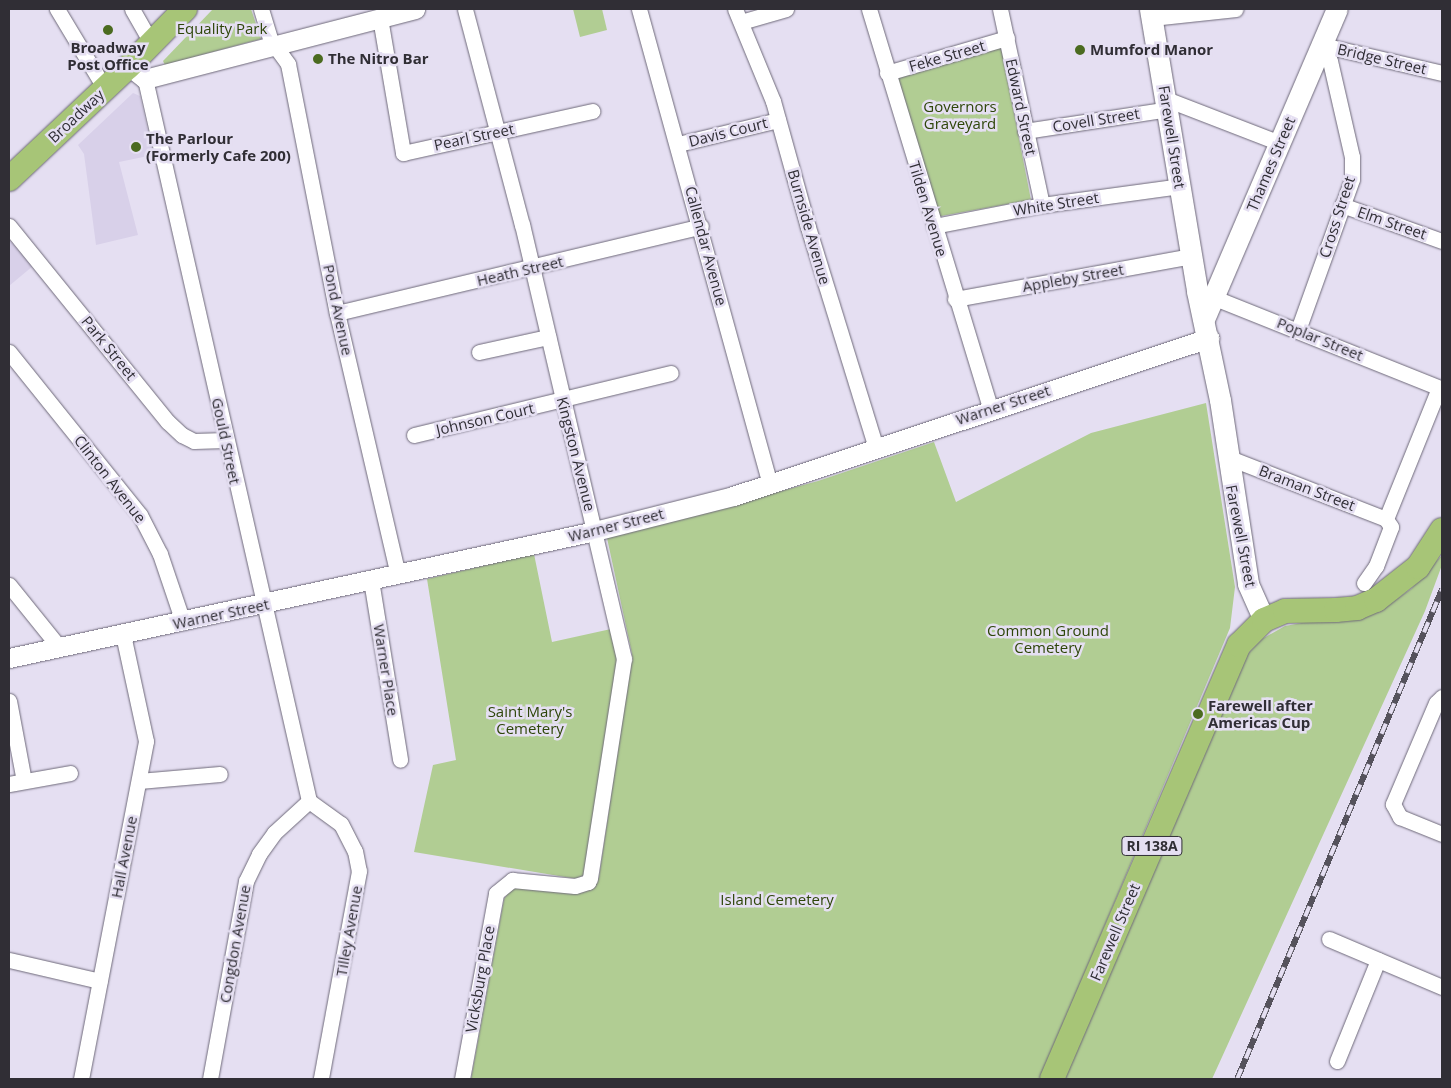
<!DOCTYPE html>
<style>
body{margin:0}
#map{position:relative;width:1451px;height:1088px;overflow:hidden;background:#e5dff2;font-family:"Open Sans",sans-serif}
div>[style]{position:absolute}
.built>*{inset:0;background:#d8d0e9}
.green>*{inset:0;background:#b1cd93}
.roads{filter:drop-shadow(0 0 1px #6e6979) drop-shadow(0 0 1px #6e6979)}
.minor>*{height:15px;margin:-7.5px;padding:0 7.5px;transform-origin:7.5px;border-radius:7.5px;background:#fff}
.tertiary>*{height:19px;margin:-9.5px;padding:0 9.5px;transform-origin:9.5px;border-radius:9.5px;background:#fff}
.secondary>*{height:21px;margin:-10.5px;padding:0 10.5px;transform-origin:10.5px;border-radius:10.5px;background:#fff}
.primary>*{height:24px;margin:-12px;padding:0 12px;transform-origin:12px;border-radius:12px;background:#a7c577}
.rail>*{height:5.5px;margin-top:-2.75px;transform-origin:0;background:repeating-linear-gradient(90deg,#e5dff2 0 11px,#55525c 0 22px);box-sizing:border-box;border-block:1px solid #55525c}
.dots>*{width:14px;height:14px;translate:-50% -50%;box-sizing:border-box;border:2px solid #e5dff2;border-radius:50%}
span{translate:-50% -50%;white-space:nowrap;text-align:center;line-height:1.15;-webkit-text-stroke:5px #e5dff2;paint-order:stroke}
.shield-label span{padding:1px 4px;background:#e5dff2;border:1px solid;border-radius:4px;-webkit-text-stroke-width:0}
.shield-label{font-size:14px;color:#302e35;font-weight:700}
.park-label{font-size:15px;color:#2e4609}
.poi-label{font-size:15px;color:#302e35;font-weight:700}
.left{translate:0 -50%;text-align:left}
.street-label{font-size:15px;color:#302e35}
.frame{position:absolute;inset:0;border:10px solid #302e35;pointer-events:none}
</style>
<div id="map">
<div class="built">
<i style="clip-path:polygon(133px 93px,140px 96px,153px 155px,119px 162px,138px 235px,96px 245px,84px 154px,78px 145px)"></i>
<i style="clip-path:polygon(9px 240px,33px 266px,9px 286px)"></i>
</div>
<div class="green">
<i style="clip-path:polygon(213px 9px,251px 9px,261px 39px,165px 65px,163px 61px)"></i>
<i style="clip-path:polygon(573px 9px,602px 9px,607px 30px,580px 37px)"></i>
<i style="clip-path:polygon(1001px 47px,1031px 200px,936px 217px,894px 77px)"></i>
<i style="clip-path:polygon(1206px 403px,1235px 587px,1230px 628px,1040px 1079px,471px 1079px,504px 899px,511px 889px,519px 886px,593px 889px,599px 877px,632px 654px,607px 538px,818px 481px,934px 442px,956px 502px,1091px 433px)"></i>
<i style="clip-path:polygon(534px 554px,552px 642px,611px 629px,618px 660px,584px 875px,577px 879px,414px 852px,433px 765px,456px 760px,427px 579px)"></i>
<i style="clip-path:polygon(1442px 555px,1442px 565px,1425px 611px,1212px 1079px,1063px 1079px,1244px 658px,1262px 639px,1285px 626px,1384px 608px,1411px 589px)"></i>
</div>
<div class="roads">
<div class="minor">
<i style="left:57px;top:9px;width:93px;rotate:59deg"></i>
<i style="left:132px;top:9px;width:40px;rotate:60.3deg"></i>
<i style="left:261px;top:9px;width:31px;rotate:73deg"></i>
<i style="left:270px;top:39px;width:31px;rotate:54deg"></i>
<i style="left:288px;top:64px;width:254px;rotate:78.9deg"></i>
<i style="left:337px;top:313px;width:269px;rotate:76.9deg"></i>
<i style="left:639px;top:9px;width:494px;rotate:74.6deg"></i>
<i style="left:735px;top:9px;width:100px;rotate:67.6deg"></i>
<i style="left:773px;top:101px;width:131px;rotate:74.5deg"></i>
<i style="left:808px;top:227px;width:231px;rotate:72.9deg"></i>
<i style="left:869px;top:9px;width:417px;rotate:73.1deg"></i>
<i style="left:1000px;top:9px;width:200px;rotate:77.9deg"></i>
<i style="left:380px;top:18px;width:137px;rotate:80.3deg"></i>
<i style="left:403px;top:153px;width:194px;rotate:-12.5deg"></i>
<i style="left:1152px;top:18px;width:84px;rotate:-6.1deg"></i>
<i style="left:741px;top:22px;width:47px;rotate:-16.1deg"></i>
<i style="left:1322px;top:45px;width:123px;rotate:13.1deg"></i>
<i style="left:887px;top:73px;width:125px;rotate:-16.3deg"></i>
<i style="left:145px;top:79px;width:740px;rotate:77.2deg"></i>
<i style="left:1166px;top:99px;width:122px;rotate:21.1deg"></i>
<i style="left:1025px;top:131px;width:145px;rotate:-8.7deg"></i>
<i style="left:678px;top:144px;width:103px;rotate:-13.5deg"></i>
<i style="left:1342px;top:205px;width:106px;rotate:19.8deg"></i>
<i style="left:9px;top:226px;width:252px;rotate:51deg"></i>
<i style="left:168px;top:422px;width:19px;rotate:43deg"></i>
<i style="left:182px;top:435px;width:13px;rotate:27deg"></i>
<i style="left:194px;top:441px;width:31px;rotate:-2deg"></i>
<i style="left:934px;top:226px;width:110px;rotate:-11deg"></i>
<i style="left:1042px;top:205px;width:139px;rotate:-7.8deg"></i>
<i style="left:1205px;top:294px;width:255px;rotate:21.8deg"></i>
<i style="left:955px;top:299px;width:240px;rotate:-10.3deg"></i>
<i style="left:337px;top:313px;width:374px;rotate:-13.4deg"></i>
<i style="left:1298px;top:330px;width:160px;rotate:-70.3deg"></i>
<i style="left:1352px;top:179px;width:22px;rotate:-90deg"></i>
<i style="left:1352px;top:157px;width:98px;rotate:-102.9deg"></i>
<i style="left:1330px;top:61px;width:18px;rotate:-117deg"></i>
<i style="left:9px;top:352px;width:209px;rotate:51.2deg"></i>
<i style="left:140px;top:515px;width:44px;rotate:62.9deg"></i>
<i style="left:160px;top:554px;width:72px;rotate:71.3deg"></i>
<i style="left:479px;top:352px;width:71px;rotate:-12.3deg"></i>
<i style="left:414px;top:435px;width:264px;rotate:-13.6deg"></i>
<i style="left:1227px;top:457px;width:171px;rotate:21.3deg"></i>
<i style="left:1386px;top:519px;width:141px;rotate:-68deg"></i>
<i style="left:371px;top:580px;width:182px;rotate:80.8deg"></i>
<i style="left:1364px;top:583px;width:21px;rotate:-55deg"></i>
<i style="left:1376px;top:566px;width:42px;rotate:-69deg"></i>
<i style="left:1391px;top:527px;width:9px;rotate:-122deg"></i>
<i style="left:9px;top:585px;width:80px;rotate:51.1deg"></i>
<i style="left:1442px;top:697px;width:8px;rotate:135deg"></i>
<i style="left:1436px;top:703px;width:110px;rotate:113.1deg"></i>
<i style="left:1393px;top:804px;width:15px;rotate:62deg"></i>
<i style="left:1400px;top:817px;width:45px;rotate:22deg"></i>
<i style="left:9px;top:701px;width:81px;rotate:79.4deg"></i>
<i style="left:139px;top:781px;width:81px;rotate:-4.9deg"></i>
<i style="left:9px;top:784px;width:62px;rotate:-10.2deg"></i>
<i style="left:309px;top:801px;width:39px;rotate:36deg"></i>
<i style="left:341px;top:824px;width:30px;rotate:63deg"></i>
<i style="left:355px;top:851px;width:20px;rotate:79deg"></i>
<i style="left:359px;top:871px;width:211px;rotate:100.4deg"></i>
<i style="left:1329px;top:939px;width:123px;rotate:23deg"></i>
<i style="left:9px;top:960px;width:93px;rotate:13deg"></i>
<i style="left:1337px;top:1061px;width:109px;rotate:-67.9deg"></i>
<i style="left:81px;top:1079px;width:344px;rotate:-79.1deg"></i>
<i style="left:146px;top:741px;width:108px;rotate:-102.2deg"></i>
<i style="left:210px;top:1079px;width:201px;rotate:-79.7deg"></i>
<i style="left:246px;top:881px;width:30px;rotate:-64deg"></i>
<i style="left:259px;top:854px;width:26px;rotate:-54deg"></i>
<i style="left:274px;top:833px;width:47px;rotate:-42.4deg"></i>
<i style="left:462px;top:1079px;width:189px;rotate:-79.6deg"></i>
<i style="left:496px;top:893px;width:21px;rotate:-39deg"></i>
<i style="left:512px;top:880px;width:63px;rotate:5.4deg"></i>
<i style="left:575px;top:886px;width:14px;rotate:-17deg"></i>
<i style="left:588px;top:882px;width:4px;rotate:-63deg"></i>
<i style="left:590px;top:878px;width:222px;rotate:-81.2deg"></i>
<i style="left:624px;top:659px;width:446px;rotate:-103.2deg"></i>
<i style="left:522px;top:225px;width:223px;rotate:-104.8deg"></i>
</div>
<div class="tertiary">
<i style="left:129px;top:66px;width:21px;rotate:39deg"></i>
<i style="left:145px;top:79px;width:279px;rotate:-14.5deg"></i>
<i style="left:9px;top:658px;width:600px;rotate:-12.23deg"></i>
<i style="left:595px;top:531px;width:142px;rotate:-14.2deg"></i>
<i style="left:733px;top:496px;width:502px;rotate:-18.36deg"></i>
</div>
<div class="secondary">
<i style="left:1150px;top:9px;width:286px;rotate:80.5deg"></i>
<i style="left:1197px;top:291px;width:111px;rotate:78.1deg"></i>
<i style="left:1220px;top:400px;width:186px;rotate:81.3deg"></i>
<i style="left:1248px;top:584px;width:39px;rotate:66deg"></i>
<i style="left:1204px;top:319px;width:337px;rotate:-66.8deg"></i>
</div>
<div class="primary">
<i style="left:9px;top:179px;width:165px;rotate:-43.3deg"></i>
<i style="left:129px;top:66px;width:80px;rotate:-45.5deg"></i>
<i style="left:1052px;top:1079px;width:473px;rotate:-66.7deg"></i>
<i style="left:1239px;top:645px;width:35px;rotate:-45deg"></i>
<i style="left:1264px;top:620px;width:23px;rotate:-23deg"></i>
<i style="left:1285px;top:611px;width:51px;rotate:-1.1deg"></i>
<i style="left:1336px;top:610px;width:21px;rotate:-5deg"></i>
<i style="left:1357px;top:608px;width:21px;rotate:-23deg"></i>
<i style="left:1376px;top:600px;width:53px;rotate:-38.2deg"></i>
<i style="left:1418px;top:567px;width:44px;rotate:-57deg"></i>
</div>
</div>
<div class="rail">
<i style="left:1237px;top:1079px;width:531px;rotate:-67.3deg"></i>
</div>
<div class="dots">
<i style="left:108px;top:30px;background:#4b6b20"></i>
<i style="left:1080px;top:50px;background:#4b6b20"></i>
<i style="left:318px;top:59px;background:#4b6b20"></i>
<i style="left:136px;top:147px;background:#4b6b20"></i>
<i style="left:1198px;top:714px;background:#4b6b20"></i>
</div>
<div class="shield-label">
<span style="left:1152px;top:846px">RI 138A</span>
</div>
<div class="park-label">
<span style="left:222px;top:29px">Equality Park</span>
<span style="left:960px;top:115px">Governors<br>Graveyard</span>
<span style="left:1048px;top:639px">Common Ground<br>Cemetery</span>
<span style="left:530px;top:720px">Saint Mary's<br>Cemetery</span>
<span style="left:777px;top:900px">Island Cemetery</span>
</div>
<div class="poi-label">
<span style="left:108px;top:56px">Broadway<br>Post Office</span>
<span class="left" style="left:1090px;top:50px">Mumford Manor</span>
<span class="left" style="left:328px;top:59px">The Nitro Bar</span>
<span class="left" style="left:146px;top:147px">The Parlour<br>(Formerly Cafe 200)</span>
<span class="left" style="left:1208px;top:714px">Farewell after<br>Americas Cup</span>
</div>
<div class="street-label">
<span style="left:947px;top:56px;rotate:-16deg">Feke Street</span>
<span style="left:1382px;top:59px;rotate:13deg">Bridge Street</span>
<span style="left:1021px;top:107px;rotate:78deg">Edward Street</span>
<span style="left:76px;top:116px;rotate:-43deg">Broadway</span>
<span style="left:1096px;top:120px;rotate:-9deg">Covell Street</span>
<span style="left:728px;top:132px;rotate:-14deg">Davis Court</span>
<span style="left:474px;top:137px;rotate:-12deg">Pearl Street</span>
<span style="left:1172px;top:137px;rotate:81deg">Farewell Street</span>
<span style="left:1271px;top:164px;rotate:-67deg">Thames Street</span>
<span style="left:1056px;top:204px;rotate:-9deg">White Street</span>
<span style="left:928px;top:209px;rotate:73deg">Tilden Avenue</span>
<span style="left:1337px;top:217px;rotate:-72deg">Cross Street</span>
<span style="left:1392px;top:223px;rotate:19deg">Elm Street</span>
<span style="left:809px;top:227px;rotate:74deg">Burnside Avenue</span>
<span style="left:706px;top:246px;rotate:75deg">Callendar Avenue</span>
<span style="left:520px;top:271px;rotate:-13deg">Heath Street</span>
<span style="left:1073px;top:278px;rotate:-10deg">Appleby Street</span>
<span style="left:338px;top:310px;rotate:78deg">Pond Avenue</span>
<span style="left:1320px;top:339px;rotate:22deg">Poplar Street</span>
<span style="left:109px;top:348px;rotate:51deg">Park Street</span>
<span style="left:1003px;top:405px;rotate:-18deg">Warner Street</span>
<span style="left:485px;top:419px;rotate:-13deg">Johnson Court</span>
<span style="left:226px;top:441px;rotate:78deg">Gould Street</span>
<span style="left:576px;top:454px;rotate:76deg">Kingston Avenue</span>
<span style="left:110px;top:479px;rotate:52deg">Clinton Avenue</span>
<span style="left:1307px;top:488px;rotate:21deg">Braman Street</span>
<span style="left:616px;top:525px;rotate:-14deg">Warner Street</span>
<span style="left:1241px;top:536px;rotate:79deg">Farewell Street</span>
<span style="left:221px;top:614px;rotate:-12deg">Warner Street</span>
<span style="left:386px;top:670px;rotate:81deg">Warner Place</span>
<span style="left:124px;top:857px;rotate:-79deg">Hall Avenue</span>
<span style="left:349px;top:931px;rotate:-80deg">Tilley Avenue</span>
<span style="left:1115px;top:932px;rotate:-67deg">Farewell Street</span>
<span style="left:235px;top:944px;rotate:-80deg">Congdon Avenue</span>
<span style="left:480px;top:979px;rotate:-80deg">Vicksburg Place</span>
</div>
<div class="frame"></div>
</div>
